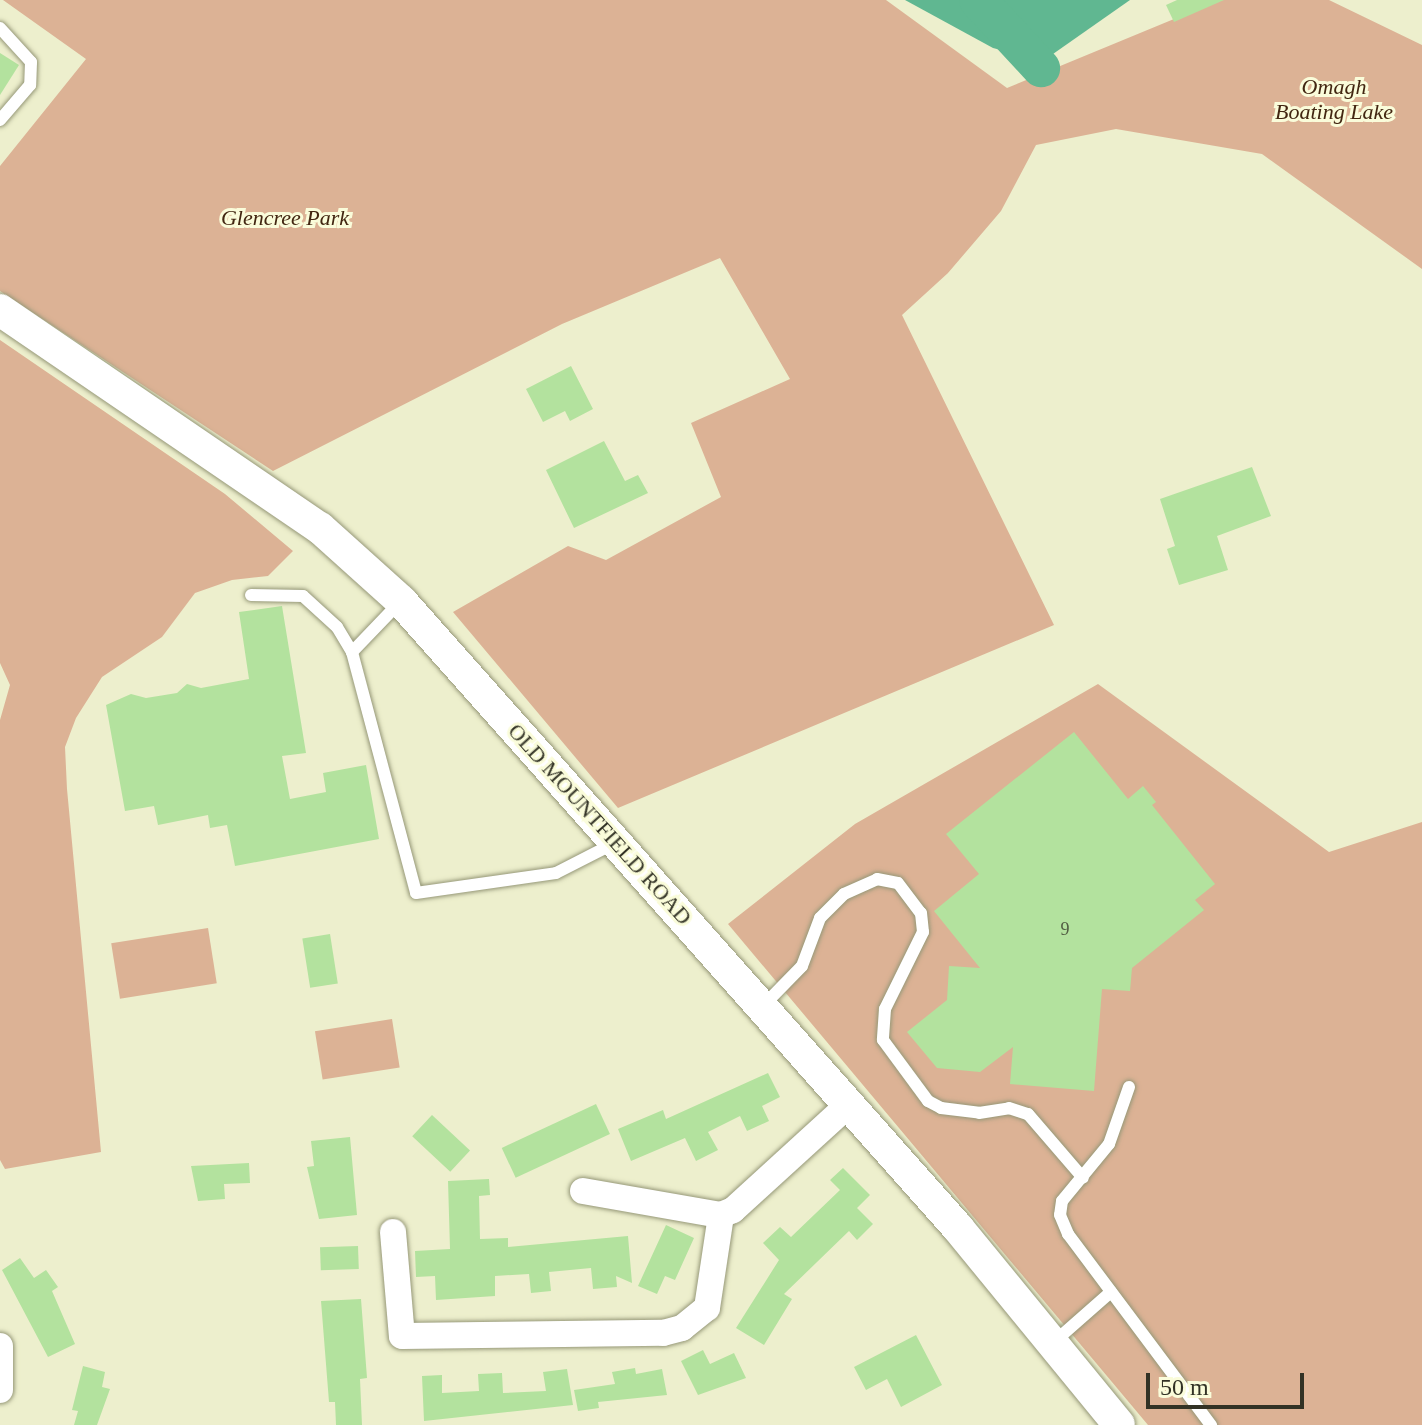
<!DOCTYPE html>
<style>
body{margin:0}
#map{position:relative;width:1422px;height:1425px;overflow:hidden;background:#edefcd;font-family:Georgia,serif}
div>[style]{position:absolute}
.green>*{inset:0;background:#dcb295;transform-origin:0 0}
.water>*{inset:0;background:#60b791}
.river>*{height:38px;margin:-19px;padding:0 19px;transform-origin:19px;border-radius:19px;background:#60b791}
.building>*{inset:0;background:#b3e29e;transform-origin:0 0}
.roads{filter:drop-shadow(0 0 2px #969878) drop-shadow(0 0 2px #969878)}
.service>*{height:12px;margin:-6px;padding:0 6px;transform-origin:6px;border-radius:6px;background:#fff}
.minor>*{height:26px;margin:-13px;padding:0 13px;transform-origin:13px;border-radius:13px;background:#fff}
.tertiary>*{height:32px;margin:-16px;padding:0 16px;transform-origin:16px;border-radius:16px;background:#fff}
span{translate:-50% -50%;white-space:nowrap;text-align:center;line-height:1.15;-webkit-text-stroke:6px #fafcda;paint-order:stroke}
.number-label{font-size:18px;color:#525e43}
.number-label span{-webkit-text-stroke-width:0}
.park-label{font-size:22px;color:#422611;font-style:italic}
.street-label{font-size:22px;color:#323225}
.scale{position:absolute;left:1146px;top:1373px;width:158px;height:36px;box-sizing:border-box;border:4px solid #323225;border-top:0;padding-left:10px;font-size:24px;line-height:28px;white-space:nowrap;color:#323225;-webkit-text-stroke:6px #fafcda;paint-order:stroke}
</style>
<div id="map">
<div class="green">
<i style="clip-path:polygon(3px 0,886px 0,1007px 88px,1220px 0,1329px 0,1422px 45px,1422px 269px,1262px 154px,1116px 129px,1036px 145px,1001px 211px,948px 273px,902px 315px,1054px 625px,618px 808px,453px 612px,568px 546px,606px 560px,721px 497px,691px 423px,790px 379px,720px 258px,562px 324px,273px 471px,0 291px,0 166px,86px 59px)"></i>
<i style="clip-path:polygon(0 340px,225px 494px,293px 551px,268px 576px,232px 580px,195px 593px,162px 637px,102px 677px,76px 718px,65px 747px,67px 789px,101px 1152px,5px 1169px,0 1160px,0 720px,10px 685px,0 663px)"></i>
<i style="clip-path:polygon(1098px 684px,1329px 852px,1422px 822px,1422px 1425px,1148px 1425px,728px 924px,855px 824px)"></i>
<i style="left:208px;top:928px;width:56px;height:98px;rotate:81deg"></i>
<i style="left:392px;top:1019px;width:49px;height:78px;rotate:81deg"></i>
</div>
<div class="water">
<i style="clip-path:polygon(905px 0,1130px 0,1043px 61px,993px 48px)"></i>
</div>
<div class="river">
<i style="left:978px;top:0;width:93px;rotate:47.2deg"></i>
</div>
<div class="building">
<i style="clip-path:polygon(1177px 0,1224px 0,1174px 22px,1166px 5px)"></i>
<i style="clip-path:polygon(0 53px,19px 65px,0 95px)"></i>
<i style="clip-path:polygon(571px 366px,593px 409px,570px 421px,565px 411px,543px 422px,526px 389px)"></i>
<i style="clip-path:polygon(604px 441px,625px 481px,638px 475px,648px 493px,574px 528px,546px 470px)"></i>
<i style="clip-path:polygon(1252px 467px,1271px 516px,1217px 536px,1228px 570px,1179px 585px,1167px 549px,1175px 546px,1160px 499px)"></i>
<i style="clip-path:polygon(282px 606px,306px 753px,282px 756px,290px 799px,326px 792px,323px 773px,366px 765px,379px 839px,235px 866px,227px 825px,210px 828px,208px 815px,158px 825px,154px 806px,125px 811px,106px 705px,131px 694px,146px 698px,177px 693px,187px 684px,201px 688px,249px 679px,239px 612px)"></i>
<i style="clip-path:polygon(1074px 732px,1128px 799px,1143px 786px,1156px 802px,1152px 805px,1215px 884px,1195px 900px,1204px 910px,1132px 968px,1130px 991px,1102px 989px,1094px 1091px,1010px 1084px,1013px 1047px,980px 1072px,937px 1068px,907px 1032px,947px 1000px,949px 966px,980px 968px,934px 911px,979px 874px,946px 834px)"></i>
<i style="left:330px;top:934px;width:50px;height:28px;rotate:81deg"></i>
<i style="clip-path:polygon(768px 1073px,780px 1097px,762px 1106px,769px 1121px,747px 1131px,740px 1116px,708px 1132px,718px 1150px,696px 1161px,685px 1138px,631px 1161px,618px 1129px,663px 1110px,666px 1119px)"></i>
<i style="left:596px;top:1104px;width:33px;height:104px;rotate:65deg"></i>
<i style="left:432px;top:1115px;width:52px;height:29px;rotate:43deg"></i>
<i style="clip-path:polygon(350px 1137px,357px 1215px,319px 1219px,307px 1167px,314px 1166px,311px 1141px)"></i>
<i style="clip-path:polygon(249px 1163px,250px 1183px,224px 1184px,225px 1199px,198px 1201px,191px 1166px)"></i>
<i style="clip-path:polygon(843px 1168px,870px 1195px,857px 1208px,873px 1224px,857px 1240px,849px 1231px,784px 1294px,792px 1299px,764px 1345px,736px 1328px,779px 1260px,763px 1243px,780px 1227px,791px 1237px,840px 1190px,830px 1180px)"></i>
<i style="clip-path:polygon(489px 1179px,490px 1195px,479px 1196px,480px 1239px,508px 1238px,508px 1247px,628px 1236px,632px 1283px,616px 1276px,617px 1287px,593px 1289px,591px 1268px,549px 1272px,551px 1291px,531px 1293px,529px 1274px,495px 1276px,495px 1296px,436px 1300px,435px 1276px,416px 1277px,415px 1251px,450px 1249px,448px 1181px)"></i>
<i style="clip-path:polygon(666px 1225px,694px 1238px,675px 1280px,665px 1276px,657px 1294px,638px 1286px)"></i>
<i style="left:358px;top:1246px;width:23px;height:38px;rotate:88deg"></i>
<i style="clip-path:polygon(20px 1258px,34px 1278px,46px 1270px,58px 1287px,52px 1291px,75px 1344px,48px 1357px,2px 1270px)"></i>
<i style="clip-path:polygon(361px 1299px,367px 1378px,360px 1379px,362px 1425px,336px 1425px,335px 1402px,329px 1402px,321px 1301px)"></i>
<i style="clip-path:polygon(916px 1335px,942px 1385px,901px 1407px,887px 1379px,866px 1390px,854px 1367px)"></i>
<i style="clip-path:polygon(703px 1350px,710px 1364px,734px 1353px,746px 1378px,698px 1395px,681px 1361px)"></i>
<i style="clip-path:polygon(83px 1366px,105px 1372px,102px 1387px,110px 1389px,97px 1425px,74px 1425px,78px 1411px,72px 1410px)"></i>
<i style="clip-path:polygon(635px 1368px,636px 1374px,662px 1369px,667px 1395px,598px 1402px,599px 1408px,578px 1411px,574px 1390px,615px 1384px,612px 1372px)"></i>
<i style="clip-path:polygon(567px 1369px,573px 1405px,424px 1421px,422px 1376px,442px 1375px,442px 1393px,479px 1391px,478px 1374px,502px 1373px,503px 1393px,546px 1391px,543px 1372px)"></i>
</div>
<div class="roads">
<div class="service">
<i style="left:0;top:28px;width:46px;rotate:47.6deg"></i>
<i style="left:31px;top:62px;width:23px;rotate:92deg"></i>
<i style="left:30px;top:85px;width:46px;rotate:130.6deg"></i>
<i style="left:251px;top:595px;width:52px;rotate:1.1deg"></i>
<i style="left:303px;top:596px;width:46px;rotate:42.4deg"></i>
<i style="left:337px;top:627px;width:29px;rotate:59deg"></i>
<i style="left:399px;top:603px;width:68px;rotate:133.8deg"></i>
<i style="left:352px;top:652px;width:249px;rotate:75.1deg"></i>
<i style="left:416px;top:893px;width:141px;rotate:-8.1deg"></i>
<i style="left:556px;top:873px;width:64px;rotate:-27deg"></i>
<i style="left:762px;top:1007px;width:57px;rotate:-45.7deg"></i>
<i style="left:802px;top:966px;width:51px;rotate:-69.4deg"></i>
<i style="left:820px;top:918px;width:34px;rotate:-45deg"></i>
<i style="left:844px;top:894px;width:36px;rotate:-24deg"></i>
<i style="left:877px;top:879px;width:21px;rotate:11deg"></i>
<i style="left:898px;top:883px;width:38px;rotate:53deg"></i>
<i style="left:921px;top:913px;width:19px;rotate:84deg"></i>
<i style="left:923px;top:932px;width:86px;rotate:116.3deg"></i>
<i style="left:885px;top:1009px;width:31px;rotate:94deg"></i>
<i style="left:883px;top:1040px;width:76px;rotate:53.6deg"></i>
<i style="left:928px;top:1101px;width:15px;rotate:28deg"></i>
<i style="left:941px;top:1108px;width:38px;rotate:7deg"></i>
<i style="left:979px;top:1113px;width:30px;rotate:-9deg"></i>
<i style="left:1009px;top:1108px;width:20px;rotate:18deg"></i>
<i style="left:1028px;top:1114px;width:84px;rotate:49.3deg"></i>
<i style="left:1129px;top:1087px;width:60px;rotate:109.3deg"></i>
<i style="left:1109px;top:1144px;width:74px;rotate:129.5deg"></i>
<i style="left:1062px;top:1201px;width:14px;rotate:98deg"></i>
<i style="left:1060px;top:1215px;width:21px;rotate:67deg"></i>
<i style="left:1068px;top:1234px;width:239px;rotate:53.2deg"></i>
<i style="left:1054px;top:1342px;width:76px;rotate:-41.3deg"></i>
</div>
<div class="minor">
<i style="left:583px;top:1191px;width:140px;rotate:9.9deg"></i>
<i style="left:721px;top:1215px;width:13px;rotate:-23deg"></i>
<i style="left:733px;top:1210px;width:156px;rotate:-42.4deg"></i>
<i style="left:393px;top:1232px;width:104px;rotate:85.1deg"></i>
<i style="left:402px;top:1336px;width:261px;rotate:-0.7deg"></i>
<i style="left:663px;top:1333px;width:20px;rotate:-15deg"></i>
<i style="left:682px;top:1328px;width:32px;rotate:-39deg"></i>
<i style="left:707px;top:1308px;width:94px;rotate:-81.4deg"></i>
<i style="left:0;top:1346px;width:44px;rotate:90deg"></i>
</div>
<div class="tertiary">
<i style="left:0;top:310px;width:387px;rotate:34.3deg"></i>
<i style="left:320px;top:528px;width:109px;rotate:42deg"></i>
<i style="left:401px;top:601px;width:839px;rotate:48.38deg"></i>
<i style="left:958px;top:1228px;width:254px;rotate:50.7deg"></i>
</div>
</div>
<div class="number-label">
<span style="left:1065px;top:929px">9</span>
</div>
<div class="park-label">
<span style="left:1334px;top:99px">Omagh<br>Boating Lake</span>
<span style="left:285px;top:218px">Glencree Park</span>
</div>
<div class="street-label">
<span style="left:600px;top:824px;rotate:48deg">OLD MOUNTFIELD ROAD</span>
</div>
<div class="scale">50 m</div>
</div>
